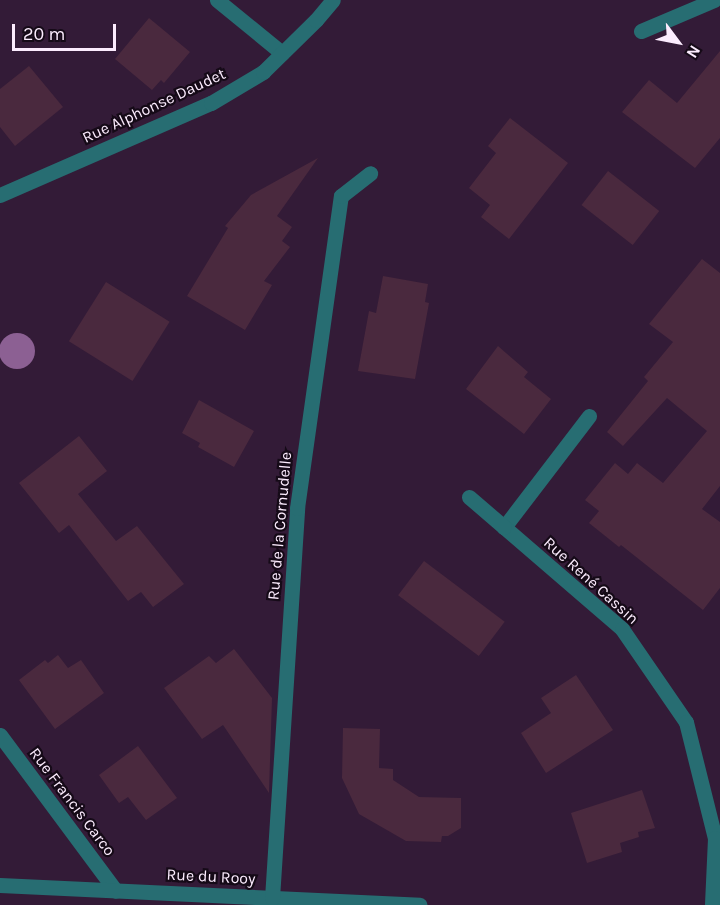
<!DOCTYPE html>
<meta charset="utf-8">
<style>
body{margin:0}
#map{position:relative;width:720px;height:905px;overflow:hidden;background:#331b37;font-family:Karla,sans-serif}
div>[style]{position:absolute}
.water>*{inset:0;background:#8c6093}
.round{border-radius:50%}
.building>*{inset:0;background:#4a293e;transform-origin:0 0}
.minor>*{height:15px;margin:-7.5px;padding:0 7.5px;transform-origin:7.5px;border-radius:7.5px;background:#276d72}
span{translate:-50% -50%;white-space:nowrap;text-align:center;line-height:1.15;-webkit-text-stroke:4.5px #150a17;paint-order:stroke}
.street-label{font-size:16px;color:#fcecfe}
.north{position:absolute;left:648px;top:12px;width:60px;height:60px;-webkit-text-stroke:4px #150a17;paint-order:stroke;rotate:122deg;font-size:16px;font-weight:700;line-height:24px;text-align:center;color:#fcecfe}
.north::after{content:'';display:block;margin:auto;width:21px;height:27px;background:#fcecfe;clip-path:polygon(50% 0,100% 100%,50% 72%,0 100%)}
.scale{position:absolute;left:12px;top:24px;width:104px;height:27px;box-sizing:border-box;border:3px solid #fcecfe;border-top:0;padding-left:8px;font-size:18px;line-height:21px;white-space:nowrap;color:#fcecfe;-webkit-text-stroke:4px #150a17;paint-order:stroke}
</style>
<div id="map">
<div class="water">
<i class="round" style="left:-1px;top:333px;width:36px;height:36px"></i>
</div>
<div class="building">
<i style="clip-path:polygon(149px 18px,190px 52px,164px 83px,161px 80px,152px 90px,115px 59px)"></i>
<i style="clip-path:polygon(720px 51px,720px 138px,695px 168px,622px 112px,649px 80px,677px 103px)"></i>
<i style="clip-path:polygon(29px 66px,63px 107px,15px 146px,0 127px,0 89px)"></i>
<i style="clip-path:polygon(510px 118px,568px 163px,509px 239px,481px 217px,490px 205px,469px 188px,496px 153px,488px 146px)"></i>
<i style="clip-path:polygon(318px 158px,277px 216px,292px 227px,282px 241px,290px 247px,264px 281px,272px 285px,245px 330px,187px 296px,228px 228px,225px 226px,251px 195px)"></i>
<i style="left:608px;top:171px;width:65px;height:43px;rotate:38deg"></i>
<i style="clip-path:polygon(702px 259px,720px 273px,720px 486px,702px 509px,720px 522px,720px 588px,703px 610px,621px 545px,619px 547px,589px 523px,599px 511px,585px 500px,615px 463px,628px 474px,637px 463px,663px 483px,707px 431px,667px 398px,623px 446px,607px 432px,648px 381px,644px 377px,673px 342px,649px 324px)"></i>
<i style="clip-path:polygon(383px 276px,428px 284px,425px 302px,429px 303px,415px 379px,358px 371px,369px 311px,376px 313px)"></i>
<i style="left:106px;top:282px;width:75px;height:70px;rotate:32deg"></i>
<i style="clip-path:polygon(498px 346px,528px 372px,524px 377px,551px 399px,524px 434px,466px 389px)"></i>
<i style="clip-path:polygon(199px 400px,254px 431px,234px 467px,198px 447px,200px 443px,182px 433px)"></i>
<i style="clip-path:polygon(79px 436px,107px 471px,78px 494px,116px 541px,137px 526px,184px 584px,153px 607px,141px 592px,128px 601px,69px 525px,59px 533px,19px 483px)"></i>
<i style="left:424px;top:561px;width:101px;height:43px;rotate:37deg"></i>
<i style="clip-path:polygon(234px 649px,272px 698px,269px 793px,223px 725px,202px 739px,164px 688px,209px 656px,216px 663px)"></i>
<i style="clip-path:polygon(58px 655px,68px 668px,81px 660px,104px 693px,55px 729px,19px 680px,45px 660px,48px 663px)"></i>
<i style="clip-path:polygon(576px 675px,613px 730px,546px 773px,521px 733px,551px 713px,541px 698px)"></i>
<i style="clip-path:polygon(343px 728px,380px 729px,379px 768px,393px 769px,393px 780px,419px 797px,461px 798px,461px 828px,448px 836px,442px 836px,441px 842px,406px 841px,359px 814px,342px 778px)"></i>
<i style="clip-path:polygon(138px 746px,177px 798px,146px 820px,128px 797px,119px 803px,99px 775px)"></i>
<i style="clip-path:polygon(642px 790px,655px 828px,638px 832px,639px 837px,620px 843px,622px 852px,587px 863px,571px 813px)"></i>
</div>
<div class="minor">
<i style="left:217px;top:0;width:84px;rotate:39.2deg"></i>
<i style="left:641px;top:31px;width:79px;rotate:-23deg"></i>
<i style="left:0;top:195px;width:230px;rotate:-23.6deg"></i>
<i style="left:211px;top:103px;width:61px;rotate:-30.8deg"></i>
<i style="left:263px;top:72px;width:74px;rotate:-44.5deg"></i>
<i style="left:316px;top:20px;width:26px;rotate:-50deg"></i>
<i style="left:589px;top:416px;width:140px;rotate:127.4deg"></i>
<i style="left:504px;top:527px;width:156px;rotate:40.8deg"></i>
<i style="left:622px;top:629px;width:113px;rotate:55.5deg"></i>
<i style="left:686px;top:722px;width:120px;rotate:76deg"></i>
<i style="left:715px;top:838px;width:67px;rotate:92.6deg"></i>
<i style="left:469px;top:497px;width:46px;rotate:40.6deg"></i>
<i style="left:0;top:735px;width:194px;rotate:53.4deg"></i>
<i style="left:0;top:885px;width:420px;rotate:2.7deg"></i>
<i style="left:272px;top:898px;width:391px;rotate:-86.3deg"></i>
<i style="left:297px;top:508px;width:315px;rotate:-82deg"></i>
<i style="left:341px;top:196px;width:37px;rotate:-38deg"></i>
</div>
<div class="street-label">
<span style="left:154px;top:106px;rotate:-25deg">Rue Alphonse Daudet</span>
<span style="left:280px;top:526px;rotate:-85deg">Rue de la Cornudelle</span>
<span style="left:591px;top:581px;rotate:42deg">Rue René Cassin</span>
<span style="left:72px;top:802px;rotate:53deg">Rue Francis Carco</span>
<span style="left:211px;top:877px;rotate:3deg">Rue du Rooy</span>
</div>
<div class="north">N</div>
<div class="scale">20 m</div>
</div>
